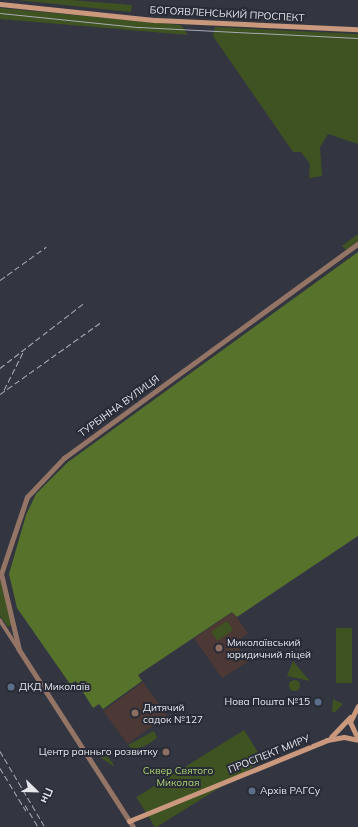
<!DOCTYPE html>
<meta charset="utf-8">
<style>
body{margin:0}
#map{position:relative;width:358px;height:827px;overflow:hidden;background:#333640;font-family:Mulish,sans-serif}
div>[style]{position:absolute}
.education>*{inset:0;background:#4c3834;transform-origin:0 0}
.green>*{inset:0;background:#3f5221;transform-origin:0 0}
.round{border-radius:50%}
.forest>*{inset:0;background:#56722b}
.minor>*{height:3.5px;margin:-1.75px;padding:0 1.75px;transform-origin:1.75px;border-radius:1.75px;background:#947565}
.tertiary>*{height:4.5px;margin:-2.25px;padding:0 2.25px;transform-origin:2.25px;border-radius:2.25px;background:#947565}
.secondary>*{height:5px;margin:-2.5px;padding:0 2.5px;transform-origin:2.5px;border-radius:2.5px;background:#c9987d}
.tram>*{height:1px;margin:-0.5px;padding:0 0.5px;transform-origin:0.5px;border-radius:0.5px;background:#a9abb3}
.rail>*{height:1px;margin-top:-0.5px;transform-origin:0;background:repeating-linear-gradient(90deg,#a9abb3 0 6px,transparent 0 9px)}
.dots>*{width:11px;height:11px;translate:-50% -50%;box-sizing:border-box;border:2px solid #292c36;border-radius:50%}
span{translate:-50% -50%;white-space:nowrap;text-align:center;line-height:1.15;-webkit-text-stroke:4px #292c36;paint-order:stroke}
.street-label{font-size:10px;color:#e4e6ec}
.poi-label{font-size:10px;color:#e4e6ec}
.left{translate:0 -50%;text-align:left}
.right{translate:-100% -50%;text-align:right}
.park-label{font-size:10px;color:#aad271}
.north{position:absolute;left:16px;top:771px;width:40px;height:40px;-webkit-text-stroke:3px #292c36;paint-order:stroke;rotate:113deg;font-size:11px;font-weight:700;line-height:16px;text-align:center;color:#e4e6ec}
.north::after{content:'';display:block;margin:auto;width:14px;height:18px;background:#e4e6ec;clip-path:polygon(50% 0,100% 100%,50% 72%,0 100%)}
</style>
<div id="map">
<div class="education">
<i style="clip-path:polygon(233px 612px,248px 633px,235px 643px,248px 662px,222px 678px,194px 638px)"></i>
<i style="left:143px;top:682px;width:41px;height:49px;rotate:54deg"></i>
</div>
<div class="green">
<i style="clip-path:polygon(17px 0,71px 0,132px 5px,131px 12px)"></i>
<i style="clip-path:polygon(0 8px,181px 25px,188px 35px,0 19px)"></i>
<i style="clip-path:polygon(215px 27px,358px 34px,358px 144px,328px 134px,320px 147px,322px 176px,309px 178px,310px 164px,301px 152px,293px 152px,213px 36px)"></i>
<i style="clip-path:polygon(358px 234px,358px 241px,346px 250px,342px 246px)"></i>
<i style="clip-path:polygon(0 579px,12px 624px,8px 627px,0 616px)"></i>
<i style="left:227px;top:621px;width:11px;height:19px;rotate:56deg"></i>
<i style="left:336px;top:628px;width:16px;height:55px"></i>
<i style="clip-path:polygon(293px 661px,303px 673px,310px 681px,287px 676px)"></i>
<i class="round" style="left:288.5px;top:679.5px;width:11px;height:11px"></i>
<i style="clip-path:polygon(333px 699px,343px 704px,335px 712px,332px 712px)"></i>
<i style="left:244px;top:730px;width:36px;height:127px;rotate:58deg"></i>
<i style="clip-path:polygon(154px 731px,157px 738px,145px 746px,133px 750px,128px 745px)"></i>
<i style="clip-path:polygon(107px 756px,114px 765px,113px 766px,100px 757px)"></i>
</div>
<div class="forest">
<i style="clip-path:polygon(358px 252px,358px 536px,237px 617px,232px 612px,138px 675px,142px 681px,103px 709px,99px 704px,93px 708px,76px 681px,70px 684px,17px 608px,9px 574px,26px 515px,36px 494px,68px 462px)"></i>
</div>
<div class="minor">
<i style="left:0;top:620px;width:33px;rotate:57deg"></i>
</div>
<div class="tertiary">
<i style="left:133px;top:827px;width:211px;rotate:-122.8deg"></i>
<i style="left:19px;top:650px;width:78px;rotate:-103.3deg"></i>
<i style="left:1px;top:574px;width:81px;rotate:-71.3deg"></i>
<i style="left:27px;top:497px;width:54px;rotate:-46.5deg"></i>
<i style="left:64px;top:458px;width:364px;rotate:-36.1deg"></i>
</div>
<div class="secondary">
<i style="left:0;top:4px;width:157px;rotate:5.9deg"></i>
<i style="left:156px;top:20px;width:202px;rotate:2.6deg"></i>
<i style="left:358px;top:706px;width:18px;rotate:117deg"></i>
<i style="left:350px;top:722px;width:19px;rotate:65deg"></i>
<i style="left:331px;top:737px;width:28px;rotate:-46deg"></i>
<i style="left:129px;top:821px;width:214px;rotate:-22.2deg"></i>
<i style="left:327px;top:740px;width:17px;rotate:-10deg"></i>
<i style="left:344px;top:737px;width:14px;rotate:12deg"></i>
</div>
<div class="tram">
<i style="left:0;top:13px;width:140px;rotate:5.8deg"></i>
<i style="left:139px;top:27px;width:219px;rotate:2.9deg"></i>
</div>
<div class="rail">
<i style="left:0;top:280px;width:57px;rotate:-35.7deg"></i>
<i style="left:0;top:368px;width:106px;rotate:-37.7deg"></i>
<i style="left:4px;top:390px;width:42px;rotate:-63.4deg"></i>
<i style="left:0;top:394px;width:123px;rotate:-35.4deg"></i>
<i style="left:0;top:751px;width:88px;rotate:59.4deg"></i>
<i style="left:0;top:768px;width:50px;rotate:58.8deg"></i>
<i style="left:25px;top:805px;width:26px;rotate:59deg"></i>
</div>
<div class="dots">
<i style="left:219px;top:648px;background:#8d6e63"></i>
<i style="left:11px;top:687px;background:#5c6f8a"></i>
<i style="left:318px;top:702px;background:#5c6f8a"></i>
<i style="left:135px;top:713px;background:#8d6e63"></i>
<i style="left:166px;top:752px;background:#8d6e63"></i>
<i style="left:252px;top:791px;background:#5c6f8a"></i>
</div>
<div class="street-label">
<span style="left:227px;top:14px;rotate:3deg">БОГОЯВЛЕНСЬКИЙ ПРОСПЕКТ</span>
<span style="left:119px;top:406px;rotate:-36deg">ТУРБІННА ВУЛИЦЯ</span>
<span style="left:269px;top:754px;rotate:-22deg">ПРОСПЕКТ МИРУ</span>
</div>
<div class="poi-label">
<span class="left" style="left:227px;top:648px">Миколаївський<br>юридичний ліцей</span>
<span class="left" style="left:19px;top:687px">ДКД Миколаїв</span>
<span class="right" style="left:310px;top:702px">Нова Пошта №15</span>
<span class="left" style="left:143px;top:713px">Дитячий<br>садок №127</span>
<span class="right" style="left:158px;top:752px">Центр ранньго розвитку</span>
<span class="left" style="left:260px;top:791px">Архів РАГСу</span>
</div>
<div class="park-label">
<span style="left:178px;top:776px">Сквер Святого<br>Миколая</span>
</div>
<div class="north">Пн</div>
</div>
